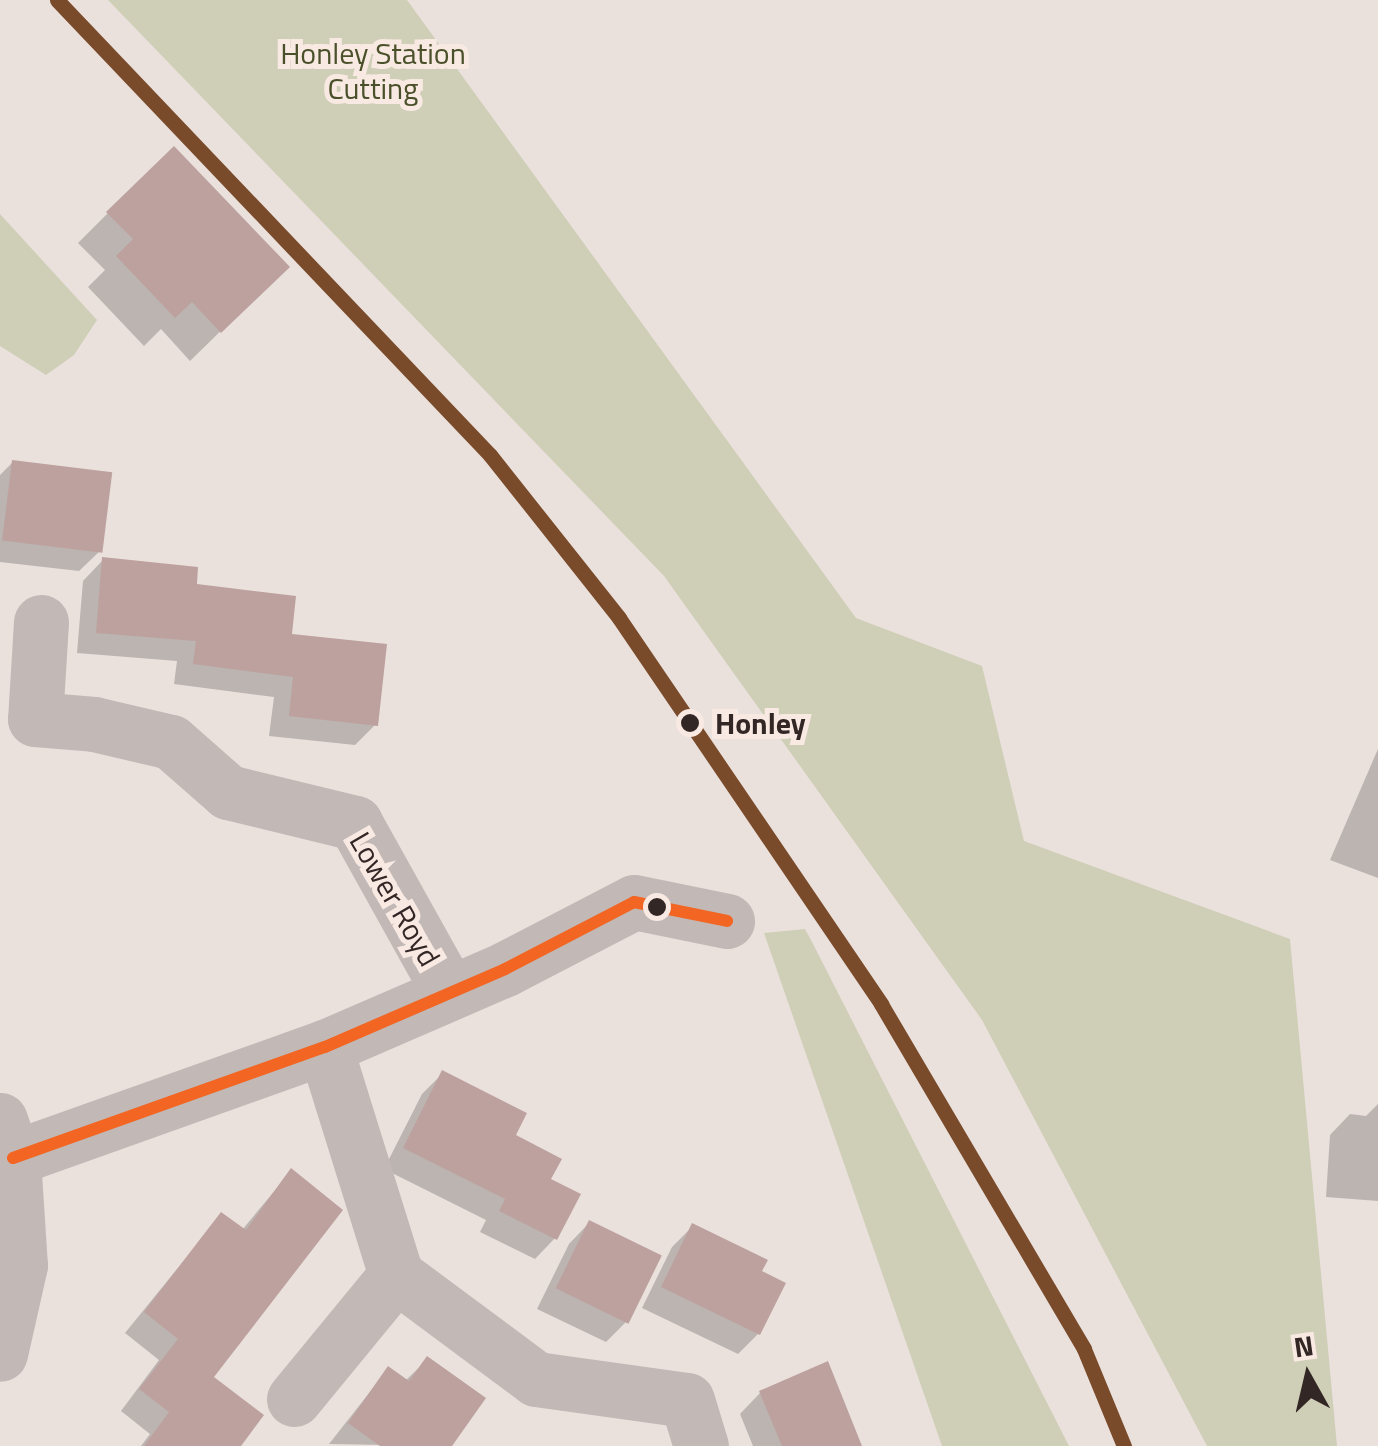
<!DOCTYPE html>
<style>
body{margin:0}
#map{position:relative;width:1378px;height:1446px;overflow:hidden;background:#eae1dd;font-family:"Titillium Web",sans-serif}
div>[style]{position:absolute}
.green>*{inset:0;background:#cfceb7}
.shadow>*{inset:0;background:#0003}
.building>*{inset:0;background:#bda19f;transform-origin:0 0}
.minor>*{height:55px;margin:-27.5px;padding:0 27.5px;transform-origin:27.5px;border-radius:27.5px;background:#c2b9b6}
.bus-1>*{height:12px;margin:-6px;padding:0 6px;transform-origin:6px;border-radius:6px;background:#f26522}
.rail-1>*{height:15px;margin:-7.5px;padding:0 7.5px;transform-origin:7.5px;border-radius:7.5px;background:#7a4b2a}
.dots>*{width:28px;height:28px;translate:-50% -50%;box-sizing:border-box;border:5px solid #f8eae3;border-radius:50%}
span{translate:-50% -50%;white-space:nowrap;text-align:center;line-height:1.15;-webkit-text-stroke:10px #f8eae3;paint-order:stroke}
.park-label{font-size:30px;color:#4a5029}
.stop-label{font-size:30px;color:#332725;font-weight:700}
.left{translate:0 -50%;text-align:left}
.street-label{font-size:30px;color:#332725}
.north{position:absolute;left:1258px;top:1326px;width:100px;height:100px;-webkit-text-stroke:8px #f8eae3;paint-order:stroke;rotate:352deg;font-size:28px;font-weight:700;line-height:40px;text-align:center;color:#332725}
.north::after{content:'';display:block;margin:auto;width:35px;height:45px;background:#332725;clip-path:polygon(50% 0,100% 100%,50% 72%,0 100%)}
</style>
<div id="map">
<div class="green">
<i style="clip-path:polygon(108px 0,407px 0,856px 618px,982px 666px,1024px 841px,1290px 939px,1337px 1446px,1207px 1446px,982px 1020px,664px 576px)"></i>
<i style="clip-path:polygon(0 214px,97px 320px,74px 355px,46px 375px,0 346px)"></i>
<i style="clip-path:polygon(805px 929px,811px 940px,1069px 1446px,942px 1446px,764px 933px)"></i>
</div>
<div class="shadow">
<i style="clip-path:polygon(108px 213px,286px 267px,190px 361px,161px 329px,144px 346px,88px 287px,105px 270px,78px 243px)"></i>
<i style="clip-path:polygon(13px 462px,100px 551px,79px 571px,0 562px,0 475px)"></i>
<i style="clip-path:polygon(103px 560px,194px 586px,289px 636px,376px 724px,355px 745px,269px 736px,274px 697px,174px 684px,177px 661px,77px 653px,83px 581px)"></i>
<i style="clip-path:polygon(1378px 749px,1378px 878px,1330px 860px)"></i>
<i style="clip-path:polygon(443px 1073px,513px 1136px,548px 1180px,555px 1238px,535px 1259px,480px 1232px,486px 1220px,384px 1169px,422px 1094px)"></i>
<i style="clip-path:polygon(1378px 1104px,1378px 1201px,1326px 1197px,1330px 1135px,1350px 1114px,1366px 1116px)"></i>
<i style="clip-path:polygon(291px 1171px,210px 1378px,238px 1446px,141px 1446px,150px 1434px,121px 1411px,159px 1360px,125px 1333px,221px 1215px,242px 1230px)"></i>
<i style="clip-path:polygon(589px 1223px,658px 1258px,626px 1322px,606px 1342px,537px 1309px,569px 1244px)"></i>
<i style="clip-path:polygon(693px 1226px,759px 1272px,758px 1334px,738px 1354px,642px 1308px,672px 1247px)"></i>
<i style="clip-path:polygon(427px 1360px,449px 1446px,329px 1444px,388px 1369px,405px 1381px)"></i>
<i style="clip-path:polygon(760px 1393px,859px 1446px,753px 1446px,740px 1414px)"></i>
</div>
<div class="building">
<i style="clip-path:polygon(174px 146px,290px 267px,221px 333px,192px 302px,175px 318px,116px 256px,133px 239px,106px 212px)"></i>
<i style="left:12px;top:460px;width:101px;height:81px;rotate:7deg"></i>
<i style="clip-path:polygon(102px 557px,198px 567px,197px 584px,296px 596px,292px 634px,387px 644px,378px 726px,289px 716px,293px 677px,193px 664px,196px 641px,96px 633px)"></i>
<i style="clip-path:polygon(442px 1070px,527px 1113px,516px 1135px,562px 1159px,551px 1179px,581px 1194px,557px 1240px,499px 1211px,505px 1199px,403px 1148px)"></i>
<i style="clip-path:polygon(291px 1168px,343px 1210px,214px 1377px,264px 1415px,241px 1446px,144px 1446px,169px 1412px,139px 1389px,178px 1339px,144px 1312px,221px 1212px,246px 1230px)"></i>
<i style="left:589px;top:1220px;width:81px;height:76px;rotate:26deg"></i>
<i style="clip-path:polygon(692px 1223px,768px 1260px,762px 1271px,786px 1283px,760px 1335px,661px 1287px)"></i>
<i style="clip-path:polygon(427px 1356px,486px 1398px,452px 1446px,380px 1446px,348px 1423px,388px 1366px,409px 1381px)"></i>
<i style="clip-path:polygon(828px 1361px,862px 1446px,782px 1446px,759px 1391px)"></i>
</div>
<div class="minor">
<i style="left:41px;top:622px;width:97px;rotate:93.5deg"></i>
<i style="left:35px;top:719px;width:59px;rotate:4.8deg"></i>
<i style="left:94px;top:724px;width:79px;rotate:13.2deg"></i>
<i style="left:171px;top:742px;width:76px;rotate:41.3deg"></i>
<i style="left:228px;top:792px;width:131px;rotate:13.7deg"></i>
<i style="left:355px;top:823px;width:193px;rotate:60.9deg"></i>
<i style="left:0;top:1120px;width:40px;rotate:71.1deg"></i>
<i style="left:13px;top:1158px;width:107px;rotate:86.3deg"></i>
<i style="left:20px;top:1265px;width:91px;rotate:102.7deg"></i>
<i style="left:13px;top:1158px;width:331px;rotate:-19.6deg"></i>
<i style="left:325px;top:1047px;width:196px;rotate:-23.4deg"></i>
<i style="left:505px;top:969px;width:145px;rotate:-27.4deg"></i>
<i style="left:634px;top:902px;width:95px;rotate:11.5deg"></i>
<i style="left:396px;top:1275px;width:174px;rotate:36.6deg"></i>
<i style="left:536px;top:1379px;width:152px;rotate:7.9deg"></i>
<i style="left:687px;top:1400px;width:48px;rotate:73.1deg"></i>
<i style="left:294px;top:1399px;width:161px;rotate:-50.6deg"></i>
<i style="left:396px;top:1275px;width:239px;rotate:-107.3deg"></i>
</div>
<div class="bus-1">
<i style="left:13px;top:1158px;width:331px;rotate:-19.6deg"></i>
<i style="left:325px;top:1047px;width:196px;rotate:-23.4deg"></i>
<i style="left:505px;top:969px;width:145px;rotate:-27.4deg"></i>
<i style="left:634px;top:902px;width:95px;rotate:11.5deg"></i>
</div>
<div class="rail-1">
<i style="left:57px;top:0;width:628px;rotate:46.42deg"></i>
<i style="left:490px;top:455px;width:208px;rotate:51.6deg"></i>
<i style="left:619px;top:618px;width:467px;rotate:55.8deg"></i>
<i style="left:881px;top:1004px;width:400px;rotate:59.5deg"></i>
<i style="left:1084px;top:1349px;width:105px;rotate:67.6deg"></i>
</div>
<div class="dots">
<i style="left:690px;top:723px;background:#332725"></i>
<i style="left:657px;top:907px;background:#332725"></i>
</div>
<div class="park-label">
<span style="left:373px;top:70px">Honley Station<br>Cutting</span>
</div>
<div class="stop-label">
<span class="left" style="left:715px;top:723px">Honley</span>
</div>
<div class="street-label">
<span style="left:395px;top:899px;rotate:60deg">Lower Royd</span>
</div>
<div class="north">N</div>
</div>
